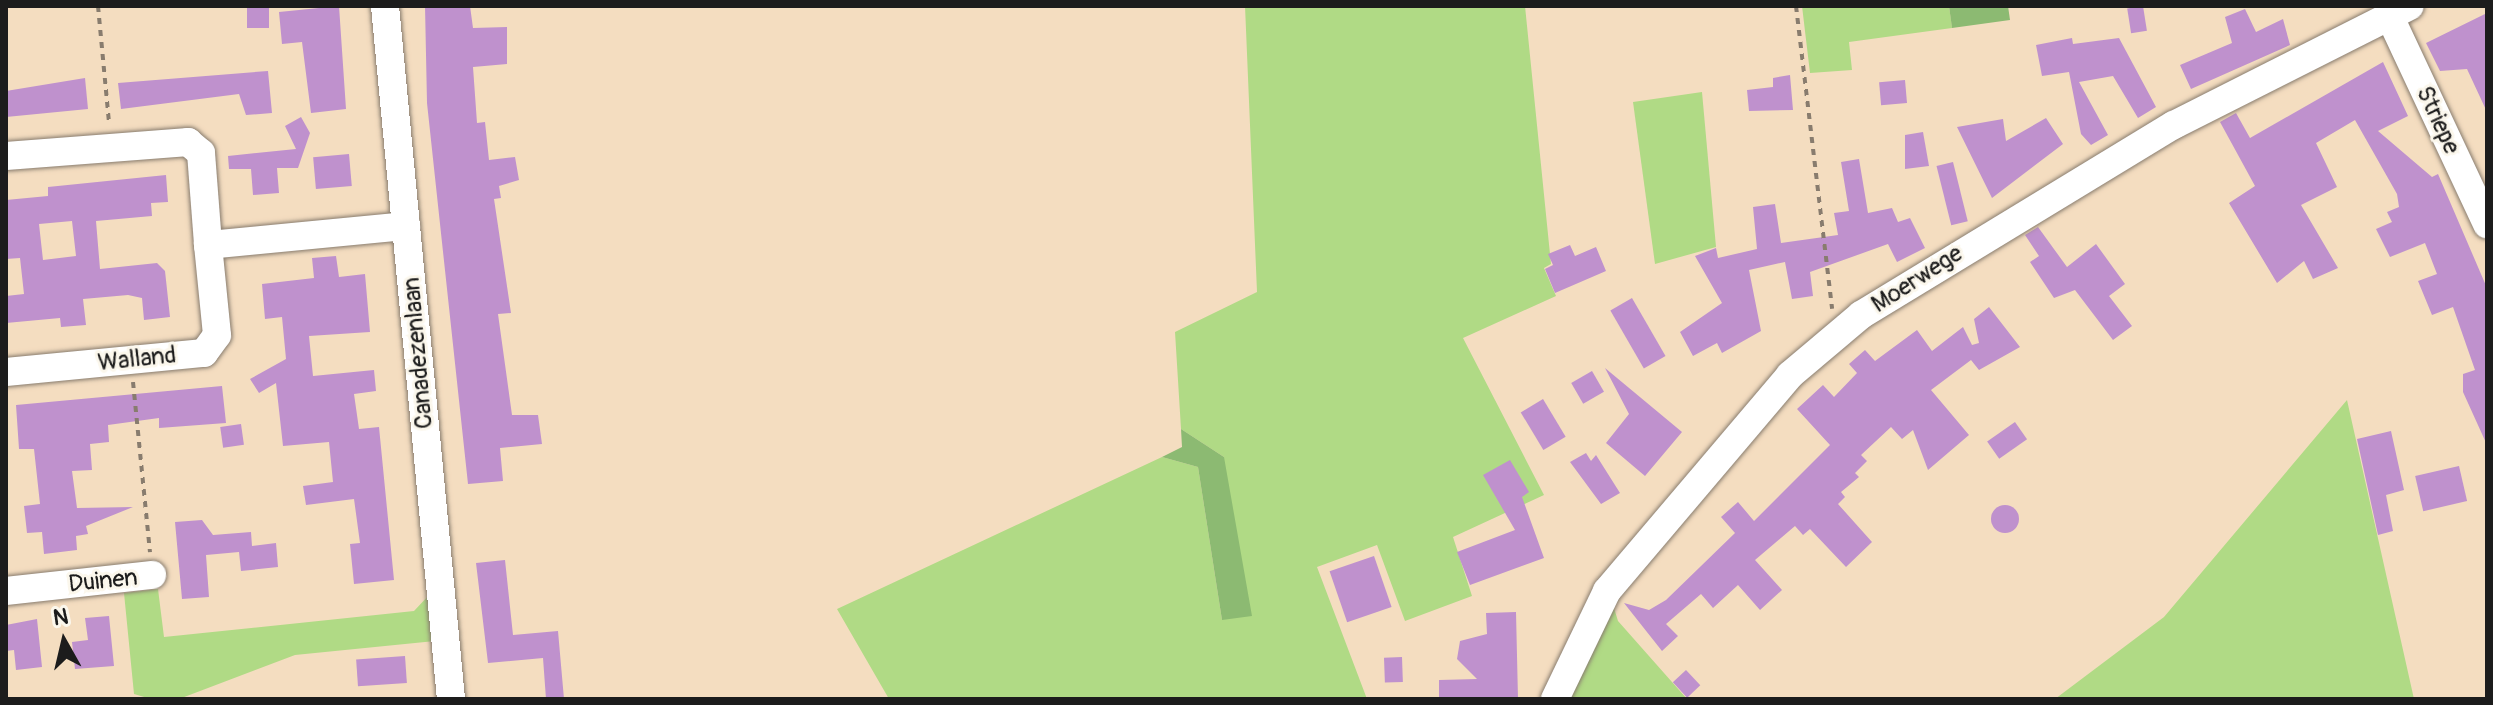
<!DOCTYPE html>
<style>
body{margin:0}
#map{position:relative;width:2493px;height:705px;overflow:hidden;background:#f4ddc0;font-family:Pangolin,sans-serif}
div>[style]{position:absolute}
.green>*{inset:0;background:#b0da85}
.forest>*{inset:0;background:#8cba72}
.building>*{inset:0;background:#bf91cd;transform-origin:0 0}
.round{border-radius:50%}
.path>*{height:4px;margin-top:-2px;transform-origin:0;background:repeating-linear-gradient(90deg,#887c6e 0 6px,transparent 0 12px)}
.roads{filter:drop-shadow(0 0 2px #887c6e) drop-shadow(0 0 2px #887c6e)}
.minor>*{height:28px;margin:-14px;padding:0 14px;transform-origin:14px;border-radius:14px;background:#fff}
span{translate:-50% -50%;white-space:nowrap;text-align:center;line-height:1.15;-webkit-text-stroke:6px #fbf7ec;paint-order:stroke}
.street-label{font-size:24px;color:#1c1c1c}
.frame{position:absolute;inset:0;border:8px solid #1c1c1c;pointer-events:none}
.north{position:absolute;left:24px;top:601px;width:80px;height:80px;-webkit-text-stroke:6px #fbf7ec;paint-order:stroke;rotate:352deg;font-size:22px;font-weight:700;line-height:32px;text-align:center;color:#1c1c1c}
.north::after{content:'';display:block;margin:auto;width:28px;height:36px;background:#1c1c1c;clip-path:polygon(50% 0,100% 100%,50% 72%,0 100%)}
</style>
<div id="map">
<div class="green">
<i style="clip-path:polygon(1245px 6px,1525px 6px,1551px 264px,1544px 268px,1556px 296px,1463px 338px,1544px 495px,1453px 537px,1472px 596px,1405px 621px,1377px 545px,1317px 567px,1367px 699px,889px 699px,837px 609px,1162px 457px,1198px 467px,1222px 620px,1224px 457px,1181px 429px,1175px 332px,1257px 292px)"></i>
<i style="clip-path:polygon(1802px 6px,1949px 6px,1952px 28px,1849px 42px,1852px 70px,1810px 73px)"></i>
<i style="clip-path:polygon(1702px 92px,1716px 247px,1655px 264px,1633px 102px)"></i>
<i style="clip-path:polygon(2347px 400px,2414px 699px,2055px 699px,2164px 617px)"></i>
<i style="clip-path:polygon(158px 589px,164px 637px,414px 611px,430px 594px,435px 641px,295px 655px,179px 699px,151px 699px,134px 694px,124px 593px)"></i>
<i style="clip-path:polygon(1614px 608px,1618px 621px,1687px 699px,1569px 699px,1579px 663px)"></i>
</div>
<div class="forest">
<i style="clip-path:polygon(1949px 6px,2008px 6px,2010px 20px,1952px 28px)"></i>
<i style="clip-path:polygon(1181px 429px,1224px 457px,1252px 616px,1222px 620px,1198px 467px,1162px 457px,1182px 447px)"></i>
</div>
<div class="building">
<i style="left:247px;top:6px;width:22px;height:22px"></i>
<i style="clip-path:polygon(339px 6px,346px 109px,311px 113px,302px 42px,282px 44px,279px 12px)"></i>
<i style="clip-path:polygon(425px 6px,470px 6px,473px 28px,507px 27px,507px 64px,473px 67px,477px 123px,485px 122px,489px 160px,515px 157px,519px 180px,499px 186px,501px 198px,494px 199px,511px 313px,498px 314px,512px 415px,538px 415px,542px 444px,500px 448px,503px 481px,468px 484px,427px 103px)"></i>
<i style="left:2143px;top:6px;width:25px;height:16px;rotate:81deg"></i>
<i style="clip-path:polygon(2245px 9px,2256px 32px,2283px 19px,2290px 45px,2191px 89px,2180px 65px,2232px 43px,2225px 17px)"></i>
<i style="clip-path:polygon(2487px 13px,2487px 112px,2467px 69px,2440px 71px,2426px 43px)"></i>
<i style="clip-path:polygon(2072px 38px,2073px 44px,2119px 38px,2156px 107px,2138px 118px,2113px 76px,2079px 82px,2108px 135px,2091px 145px,2081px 134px,2069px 72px,2042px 76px,2036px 45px)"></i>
<i style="clip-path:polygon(2383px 62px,2408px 116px,2378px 131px,2432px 177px,2438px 174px,2487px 288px,2487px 445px,2463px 392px,2463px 374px,2475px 370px,2453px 307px,2432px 315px,2418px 281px,2437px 274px,2425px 243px,2390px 257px,2376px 229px,2392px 222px,2387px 212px,2399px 207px,2397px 194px,2355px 120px,2316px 143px,2337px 187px,2301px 205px,2338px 268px,2313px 279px,2304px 261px,2277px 283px,2229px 203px,2255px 186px,2220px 122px,2236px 113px,2250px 138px)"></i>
<i style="clip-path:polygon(268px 71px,272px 113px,246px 115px,239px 94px,121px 109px,118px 83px)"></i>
<i style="clip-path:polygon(1790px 75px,1793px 110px,1749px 111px,1747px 90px,1773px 87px,1773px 78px)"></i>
<i style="clip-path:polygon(85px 78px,88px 109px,6px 117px,6px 91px)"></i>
<i style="left:1905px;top:80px;width:23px;height:26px;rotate:85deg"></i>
<i style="clip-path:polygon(301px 117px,310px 133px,298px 168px,277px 168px,279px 193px,253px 195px,251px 169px,229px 169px,228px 156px,296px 149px,285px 126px)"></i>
<i style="clip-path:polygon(2046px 118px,2063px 144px,1992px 198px,1957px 127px,2003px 119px,2006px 141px)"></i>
<i style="clip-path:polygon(1923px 132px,1929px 166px,1905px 169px,1905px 135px)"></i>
<i style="left:349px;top:154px;width:32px;height:36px;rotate:85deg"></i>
<i style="clip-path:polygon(1859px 159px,1868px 213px,1892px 208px,1898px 222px,1910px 218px,1925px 248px,1897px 262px,1888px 244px,1810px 272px,1813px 296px,1792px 299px,1785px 262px,1749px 270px,1761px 331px,1722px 353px,1717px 343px,1693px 356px,1680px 332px,1722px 303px,1695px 256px,1716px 248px,1718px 258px,1757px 249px,1753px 207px,1775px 204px,1781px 243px,1838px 235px,1834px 213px,1849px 211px,1841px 162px)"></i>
<i style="left:1953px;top:162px;width:61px;height:17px;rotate:76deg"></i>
<i style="clip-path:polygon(evenodd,166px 175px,168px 202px,151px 203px,152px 216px,96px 221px,100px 269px,157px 263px,165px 271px,170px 317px,144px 320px,142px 298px,128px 295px,83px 299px,86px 325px,61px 327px,60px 318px,6px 323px,6px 296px,24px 294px,20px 258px,6px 259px,6px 200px,48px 196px,48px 187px,166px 175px,72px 221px,76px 256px,43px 260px,39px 224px,72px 221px)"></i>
<i style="clip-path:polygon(2038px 227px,2067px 267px,2096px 244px,2125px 284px,2109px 296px,2132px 326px,2113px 340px,2075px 290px,2054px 298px,2030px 262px,2039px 256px,2025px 235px)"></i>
<i style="clip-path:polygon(1570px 245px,1575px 256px,1596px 247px,1606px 271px,1555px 293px,1545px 269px,1553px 265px,1548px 254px)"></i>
<i style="clip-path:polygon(336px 256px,339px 277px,365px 274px,370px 332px,309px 336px,313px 376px,374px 370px,376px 391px,354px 394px,359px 429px,379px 427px,394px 580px,354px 584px,350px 544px,360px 543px,354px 499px,306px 505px,303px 486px,333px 482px,329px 442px,283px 446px,276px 383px,259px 393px,250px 379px,286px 359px,282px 317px,265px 319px,262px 284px,314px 278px,312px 258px)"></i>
<i style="left:1632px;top:298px;width:67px;height:25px;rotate:60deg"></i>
<i style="clip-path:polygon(1989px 307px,2020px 347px,1979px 370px,1971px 360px,1931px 390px,1969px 435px,1928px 470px,1913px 430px,1902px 439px,1891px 427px,1861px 455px,1867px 461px,1855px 473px,1859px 477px,1841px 492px,1845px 497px,1838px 504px,1872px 542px,1846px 567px,1810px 529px,1803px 535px,1795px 526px,1755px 560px,1782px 590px,1760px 610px,1738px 585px,1713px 608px,1701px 594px,1666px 624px,1678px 636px,1662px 651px,1624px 603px,1649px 610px,1666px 600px,1735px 533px,1721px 517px,1738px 502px,1754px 521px,1830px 445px,1797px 409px,1823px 385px,1834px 397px,1857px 373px,1849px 364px,1865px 350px,1875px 361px,1917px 330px,1932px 351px,1963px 327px,1972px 345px,1979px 343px,1974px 319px)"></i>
<i style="clip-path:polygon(1605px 368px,1682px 432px,1645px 476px,1606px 443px,1629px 414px)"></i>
<i style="left:1592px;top:371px;width:24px;height:24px;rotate:60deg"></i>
<i style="clip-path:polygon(222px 386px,226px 423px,159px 428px,159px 418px,108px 425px,109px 442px,90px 444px,92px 470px,72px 471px,77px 508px,133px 507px,86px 526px,88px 534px,76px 536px,77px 550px,44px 554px,42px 532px,27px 533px,24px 506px,40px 504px,34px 449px,19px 449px,16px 405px)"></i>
<i style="left:1543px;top:399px;width:44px;height:26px;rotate:59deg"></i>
<i style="left:2015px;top:422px;width:21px;height:34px;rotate:55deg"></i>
<i style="left:241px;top:424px;width:21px;height:21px;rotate:82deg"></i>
<i style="clip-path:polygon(2391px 431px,2404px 490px,2386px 495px,2393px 531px,2378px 535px,2357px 439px)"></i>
<i style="clip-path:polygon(1586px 453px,1591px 461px,1596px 455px,1620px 493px,1601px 504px,1570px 462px)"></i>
<i style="clip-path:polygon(1510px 460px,1529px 492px,1522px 497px,1544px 558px,1470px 585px,1457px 552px,1515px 530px,1483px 475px)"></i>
<i style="left:2459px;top:466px;width:36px;height:45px;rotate:77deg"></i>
<i class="round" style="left:1991px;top:505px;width:28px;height:28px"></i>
<i style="clip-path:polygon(202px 520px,213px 535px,251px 532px,252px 546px,276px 543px,278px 567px,241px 571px,239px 552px,206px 555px,209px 597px,182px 599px,175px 522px)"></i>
<i style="left:1374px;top:556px;width:54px;height:47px;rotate:71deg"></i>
<i style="clip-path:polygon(505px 560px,513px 635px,558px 631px,564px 699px,546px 699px,543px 658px,488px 663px,476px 563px)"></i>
<i style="clip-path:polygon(1516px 612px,1518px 699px,1439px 699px,1439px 680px,1477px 679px,1457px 659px,1460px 641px,1487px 634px,1486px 613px)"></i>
<i style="clip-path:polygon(109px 616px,114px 666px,75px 669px,72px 642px,88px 640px,85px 618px)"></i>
<i style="clip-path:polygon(37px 619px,42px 667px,16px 670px,14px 650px,6px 651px,6px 625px)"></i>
<i style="left:405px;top:656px;width:27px;height:49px;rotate:86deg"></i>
<i style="left:1402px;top:657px;width:25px;height:18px;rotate:88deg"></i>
<i style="left:1686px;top:670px;width:21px;height:18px;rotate:47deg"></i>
</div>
<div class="path">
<i style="left:98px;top:6px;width:118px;rotate:84.6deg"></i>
<i style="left:1796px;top:6px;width:305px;rotate:83.2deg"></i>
<i style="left:133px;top:382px;width:171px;rotate:84.3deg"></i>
</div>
<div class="roads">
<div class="minor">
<i style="left:385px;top:6px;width:696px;rotate:84.56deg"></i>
<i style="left:2390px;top:17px;width:229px;rotate:64.9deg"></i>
<i style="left:6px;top:156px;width:183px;rotate:-4.4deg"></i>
<i style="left:188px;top:142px;width:17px;rotate:40deg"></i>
<i style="left:201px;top:153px;width:92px;rotate:85.6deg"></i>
<i style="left:208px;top:245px;width:199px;rotate:-5.5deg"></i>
<i style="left:6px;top:372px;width:199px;rotate:-5.5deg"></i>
<i style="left:204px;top:353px;width:22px;rotate:-54deg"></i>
<i style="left:217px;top:335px;width:90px;rotate:-95.7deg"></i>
<i style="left:6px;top:591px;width:147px;rotate:-6.3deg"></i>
<i style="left:1555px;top:699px;width:120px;rotate:-64.3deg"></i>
<i style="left:1607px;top:591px;width:283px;rotate:-49.7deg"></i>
<i style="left:1790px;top:375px;width:93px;rotate:-40.2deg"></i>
<i style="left:1861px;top:315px;width:366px;rotate:-31.3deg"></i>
<i style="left:2174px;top:125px;width:264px;rotate:-26.8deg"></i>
</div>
</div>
<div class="street-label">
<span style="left:2438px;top:120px;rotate:65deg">Striepe</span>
<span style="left:1917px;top:279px;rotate:-33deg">Moerwege</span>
<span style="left:418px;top:353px;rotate:-95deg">Canadezenlaan</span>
<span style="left:137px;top:359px;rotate:-6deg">Walland</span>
<span style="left:103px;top:581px;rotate:-6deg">Duinen</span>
</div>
<div class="frame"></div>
<div class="north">N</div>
</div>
